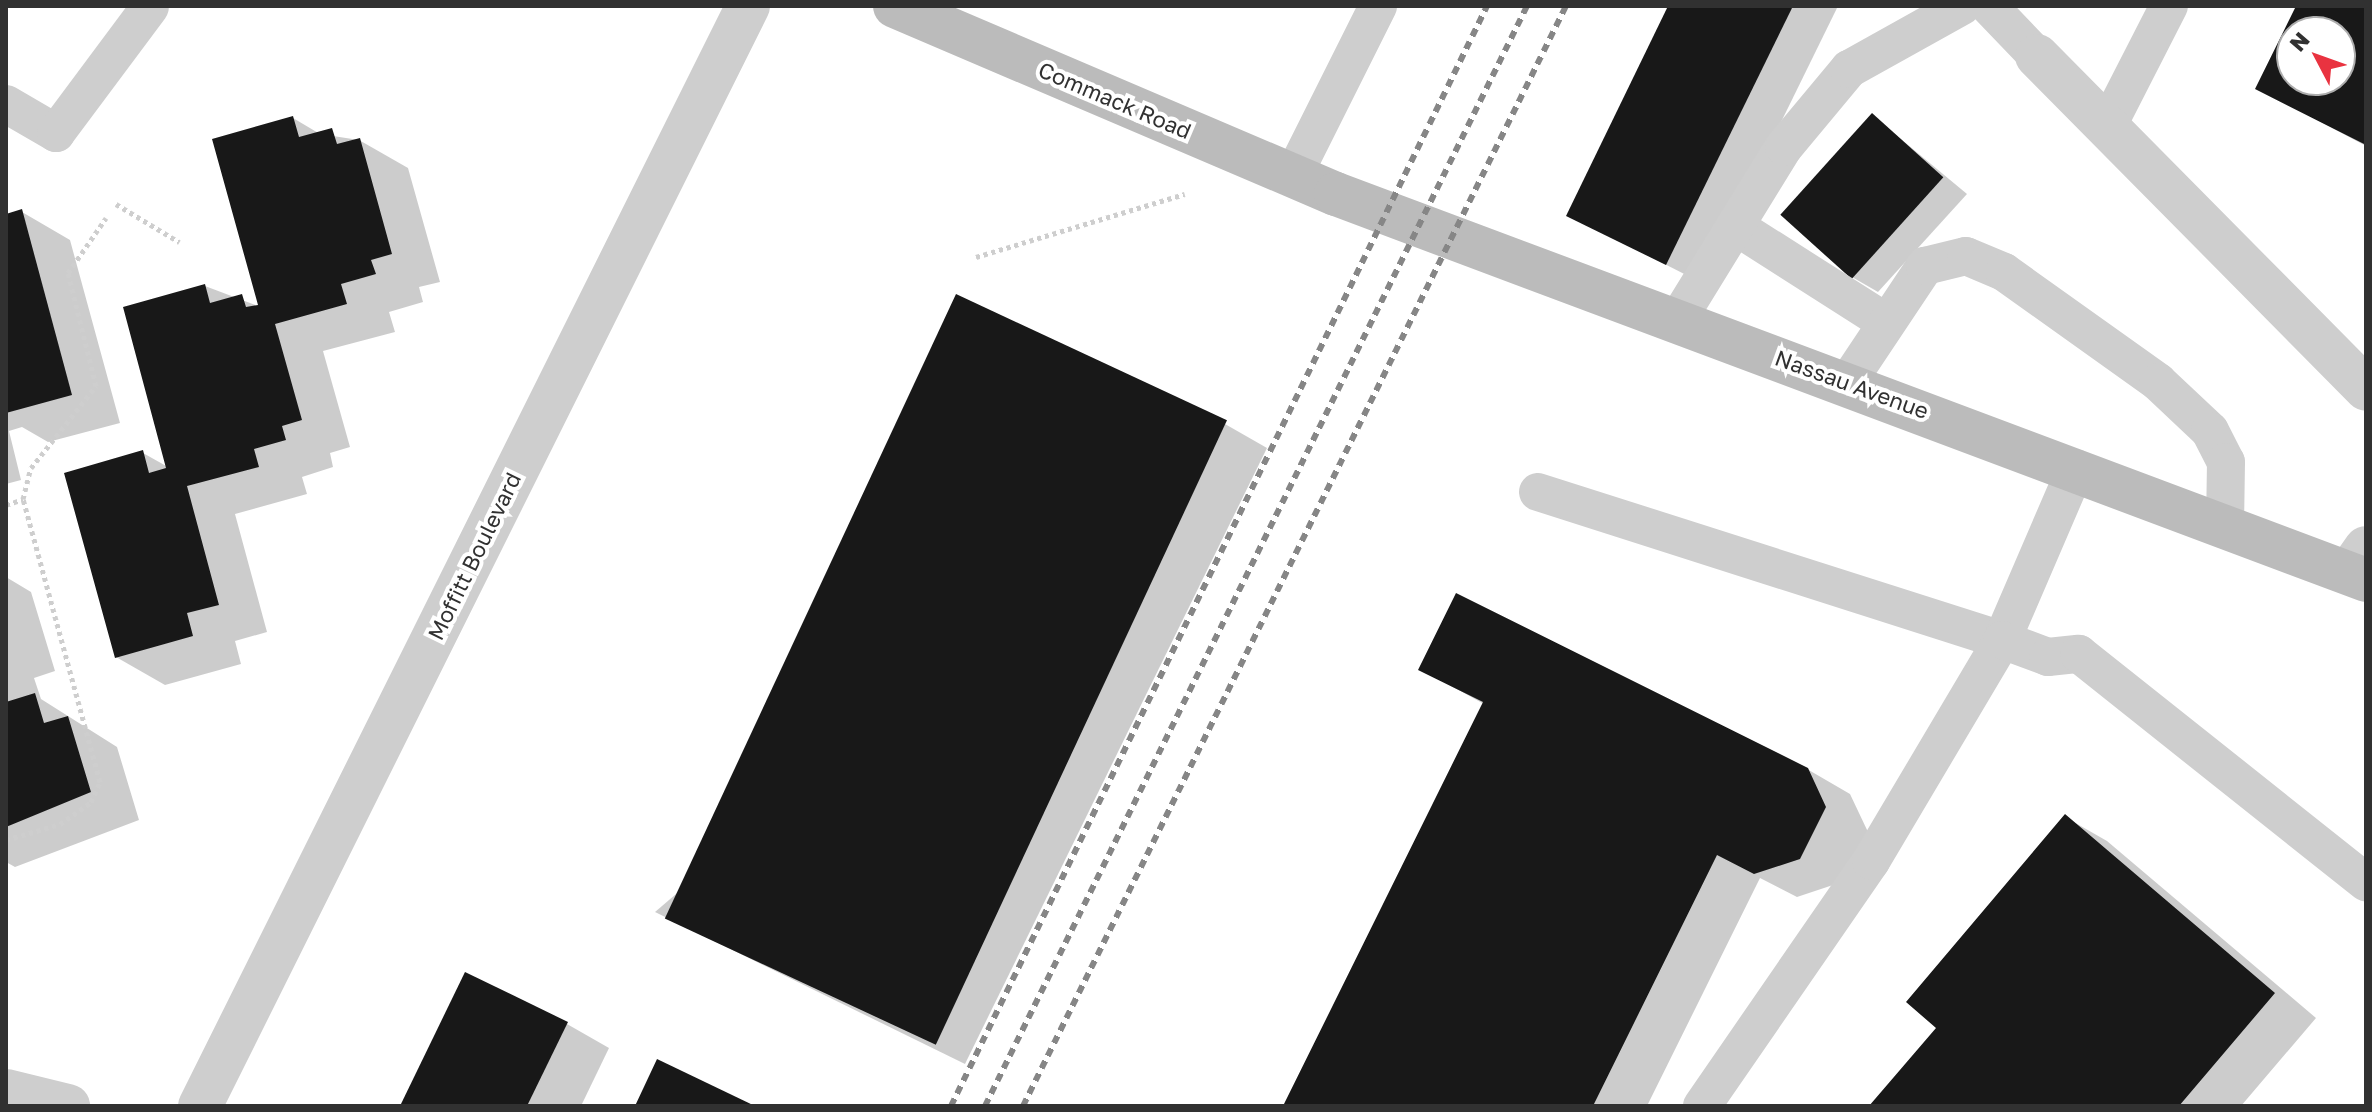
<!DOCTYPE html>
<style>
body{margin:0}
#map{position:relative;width:2372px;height:1112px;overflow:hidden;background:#fff;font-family:"Golos Text",sans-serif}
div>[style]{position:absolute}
.shadow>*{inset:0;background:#0003}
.building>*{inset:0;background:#181818;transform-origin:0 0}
.path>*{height:5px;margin-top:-2.5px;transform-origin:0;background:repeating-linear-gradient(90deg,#cecece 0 4px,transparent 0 8px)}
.lane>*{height:38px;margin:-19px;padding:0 19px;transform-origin:19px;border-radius:19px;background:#cecece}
.street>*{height:44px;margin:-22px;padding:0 22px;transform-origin:22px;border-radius:22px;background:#cecece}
.secondary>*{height:44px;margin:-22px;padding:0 22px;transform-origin:22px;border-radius:22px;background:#bbb}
.rail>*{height:6px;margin-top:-3px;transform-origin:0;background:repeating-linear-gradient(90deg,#868686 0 8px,transparent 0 14px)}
span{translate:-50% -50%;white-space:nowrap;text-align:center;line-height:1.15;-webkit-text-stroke:8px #fff;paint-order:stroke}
.street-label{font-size:22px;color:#313131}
.frame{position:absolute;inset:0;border:8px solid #313131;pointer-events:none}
.north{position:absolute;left:2276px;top:16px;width:80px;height:80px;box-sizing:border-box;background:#fff;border:2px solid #adadad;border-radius:50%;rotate:311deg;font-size:22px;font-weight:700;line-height:32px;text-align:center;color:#313131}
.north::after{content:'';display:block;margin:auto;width:28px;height:36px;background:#e93340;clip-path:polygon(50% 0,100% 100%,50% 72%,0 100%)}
</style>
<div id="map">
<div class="shadow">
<i style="clip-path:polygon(1670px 6px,1838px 6px,1702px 283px,1568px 215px)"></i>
<i style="clip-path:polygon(evenodd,2298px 6px,2366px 6px,2366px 146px,2257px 88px,2298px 6px,2292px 32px,2340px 32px,2340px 80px,2292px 80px,2292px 32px)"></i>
<i style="clip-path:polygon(1872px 115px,1967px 194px,1878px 292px,1852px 277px)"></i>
<i style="clip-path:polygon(293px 118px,320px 134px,359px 140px,408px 168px,440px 282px,419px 287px,423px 302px,389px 312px,395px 332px,323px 351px,350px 447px,330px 453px,333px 467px,302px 477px,307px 494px,235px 514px,267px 632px,235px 641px,241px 664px,165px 685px,116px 657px,143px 453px,168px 467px,205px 286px,261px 307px)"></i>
<i style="clip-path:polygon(22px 212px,70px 240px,120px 423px,48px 442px,22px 427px,9px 431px,21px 480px,6px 484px,6px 216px)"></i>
<i style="clip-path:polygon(1225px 424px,1267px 448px,965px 1064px,655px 912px)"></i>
<i style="clip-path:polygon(6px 577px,31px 592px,55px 671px,34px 678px,41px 699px,117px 747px,139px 820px,15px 867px,6px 862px)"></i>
<i style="clip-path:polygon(1420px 669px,1807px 769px,1850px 794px,1868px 832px,1842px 882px,1797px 897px,1760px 878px,1647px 1106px,1285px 1106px,1484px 704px)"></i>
<i style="clip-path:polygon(2065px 817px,2107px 841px,2316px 1018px,2241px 1106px,1872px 1106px,1939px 1027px)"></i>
<i style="clip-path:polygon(567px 1024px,609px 1048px,581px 1106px,402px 1106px)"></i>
</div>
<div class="building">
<i style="clip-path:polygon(1668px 6px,1793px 6px,1666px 265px,1566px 216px)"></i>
<i style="clip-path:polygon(evenodd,2296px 6px,2366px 6px,2366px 145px,2255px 89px,2296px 6px,2292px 32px,2340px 32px,2340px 80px,2292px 80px,2292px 32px)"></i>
<i style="left:1872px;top:113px;width:96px;height:137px;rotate:42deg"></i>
<i style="clip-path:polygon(293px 116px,299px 137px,332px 128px,337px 144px,360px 138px,392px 254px,371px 260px,376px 274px,341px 284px,347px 304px,275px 324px,302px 420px,282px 426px,286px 440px,254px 449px,259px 467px,187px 486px,219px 605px,187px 613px,193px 636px,115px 658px,64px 473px,143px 450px,149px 473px,166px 468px,123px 307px,205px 284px,210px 303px,242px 294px,246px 307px,258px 305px,212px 139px)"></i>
<i style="clip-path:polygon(22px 209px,72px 395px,6px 413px,6px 214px)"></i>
<i style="left:956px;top:294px;width:299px;height:689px;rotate:25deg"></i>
<i style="clip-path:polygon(1456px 593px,1808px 768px,1826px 807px,1800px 859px,1754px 874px,1717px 855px,1593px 1106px,1283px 1106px,1483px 702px,1418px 670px)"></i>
<i style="clip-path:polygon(35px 693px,44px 723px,68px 716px,91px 792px,6px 827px,6px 702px)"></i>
<i style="clip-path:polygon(2065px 814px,2275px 993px,2179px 1106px,1869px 1106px,1936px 1028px,1906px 1002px)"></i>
<i style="clip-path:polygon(465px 972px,568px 1022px,527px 1106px,400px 1106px)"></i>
<i style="clip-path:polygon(657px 1059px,755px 1106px,635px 1106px)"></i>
</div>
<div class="path">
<i style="left:116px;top:204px;width:74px;rotate:31.1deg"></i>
<i style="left:976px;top:257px;width:218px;rotate:-16.8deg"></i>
<i style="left:6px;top:505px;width:18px;rotate:-19deg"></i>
<i style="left:23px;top:499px;width:32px;rotate:-76deg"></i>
<i style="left:31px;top:468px;width:105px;rotate:-51.6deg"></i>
<i style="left:96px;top:386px;width:116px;rotate:-103.9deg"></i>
<i style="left:68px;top:273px;width:67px;rotate:-55.4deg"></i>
<i style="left:6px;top:840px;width:56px;rotate:-16.5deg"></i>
<i style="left:60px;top:824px;width:38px;rotate:-35deg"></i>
<i style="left:91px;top:802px;width:22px;rotate:-66deg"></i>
<i style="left:100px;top:782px;width:293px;rotate:-105.2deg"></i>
</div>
<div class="lane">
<i style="left:1989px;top:6px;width:69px;rotate:46.2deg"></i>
<i style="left:6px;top:104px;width:58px;rotate:30.1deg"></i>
<i style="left:56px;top:133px;width:157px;rotate:-53.3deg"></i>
<i style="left:2107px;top:127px;width:136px;rotate:-62.9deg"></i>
<i style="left:1293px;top:176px;width:190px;rotate:-63.4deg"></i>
<i style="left:1735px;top:226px;width:177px;rotate:32.5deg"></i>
<i style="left:1678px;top:319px;width:202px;rotate:-58.4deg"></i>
<i style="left:1784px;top:147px;width:102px;rotate:-50.2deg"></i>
<i style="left:1849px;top:69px;width:129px;rotate:-29.1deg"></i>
<i style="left:1847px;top:383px;width:141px;rotate:-56.3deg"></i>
<i style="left:1925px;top:266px;width:42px;rotate:-13.7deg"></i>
<i style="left:1966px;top:256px;width:41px;rotate:22.8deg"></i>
<i style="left:2004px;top:272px;width:189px;rotate:35.5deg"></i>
<i style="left:2158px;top:382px;width:71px;rotate:43.3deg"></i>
<i style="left:2210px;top:431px;width:35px;rotate:63deg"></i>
<i style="left:2226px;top:462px;width:61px;rotate:90.9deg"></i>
<i style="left:1538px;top:492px;width:487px;rotate:17.7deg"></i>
<i style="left:2002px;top:640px;width:187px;rotate:-66.7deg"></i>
<i style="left:1702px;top:1106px;width:298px;rotate:-55.4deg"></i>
<i style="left:1871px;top:861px;width:257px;rotate:-59.3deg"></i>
<i style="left:2002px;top:640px;width:49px;rotate:20.3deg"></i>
<i style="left:2048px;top:657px;width:31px;rotate:-6deg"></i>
<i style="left:2079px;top:654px;width:367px;rotate:38.5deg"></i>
</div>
<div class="street">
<i style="left:2037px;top:56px;width:468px;rotate:45.3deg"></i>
<i style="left:2349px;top:572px;width:29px;rotate:-55deg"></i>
<i style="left:6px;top:1091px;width:64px;rotate:13.6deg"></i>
<i style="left:200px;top:1106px;width:1229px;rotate:-63.52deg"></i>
</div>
<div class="secondary">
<i style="left:895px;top:6px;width:479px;rotate:23.1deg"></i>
<i style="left:1336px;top:194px;width:1100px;rotate:20.54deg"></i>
</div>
<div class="rail">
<i style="left:951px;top:1106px;width:1224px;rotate:-64.02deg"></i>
<i style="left:985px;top:1106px;width:1226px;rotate:-63.77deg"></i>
<i style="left:1023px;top:1106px;width:1227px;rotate:-63.73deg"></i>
</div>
<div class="street-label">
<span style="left:1115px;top:100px;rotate:23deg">Commack Road</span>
<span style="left:1852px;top:384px;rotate:20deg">Nassau Avenue</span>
<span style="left:474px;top:556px;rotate:-64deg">Moffitt Boulevard</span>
</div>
<div class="frame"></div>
<div class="north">N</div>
</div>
